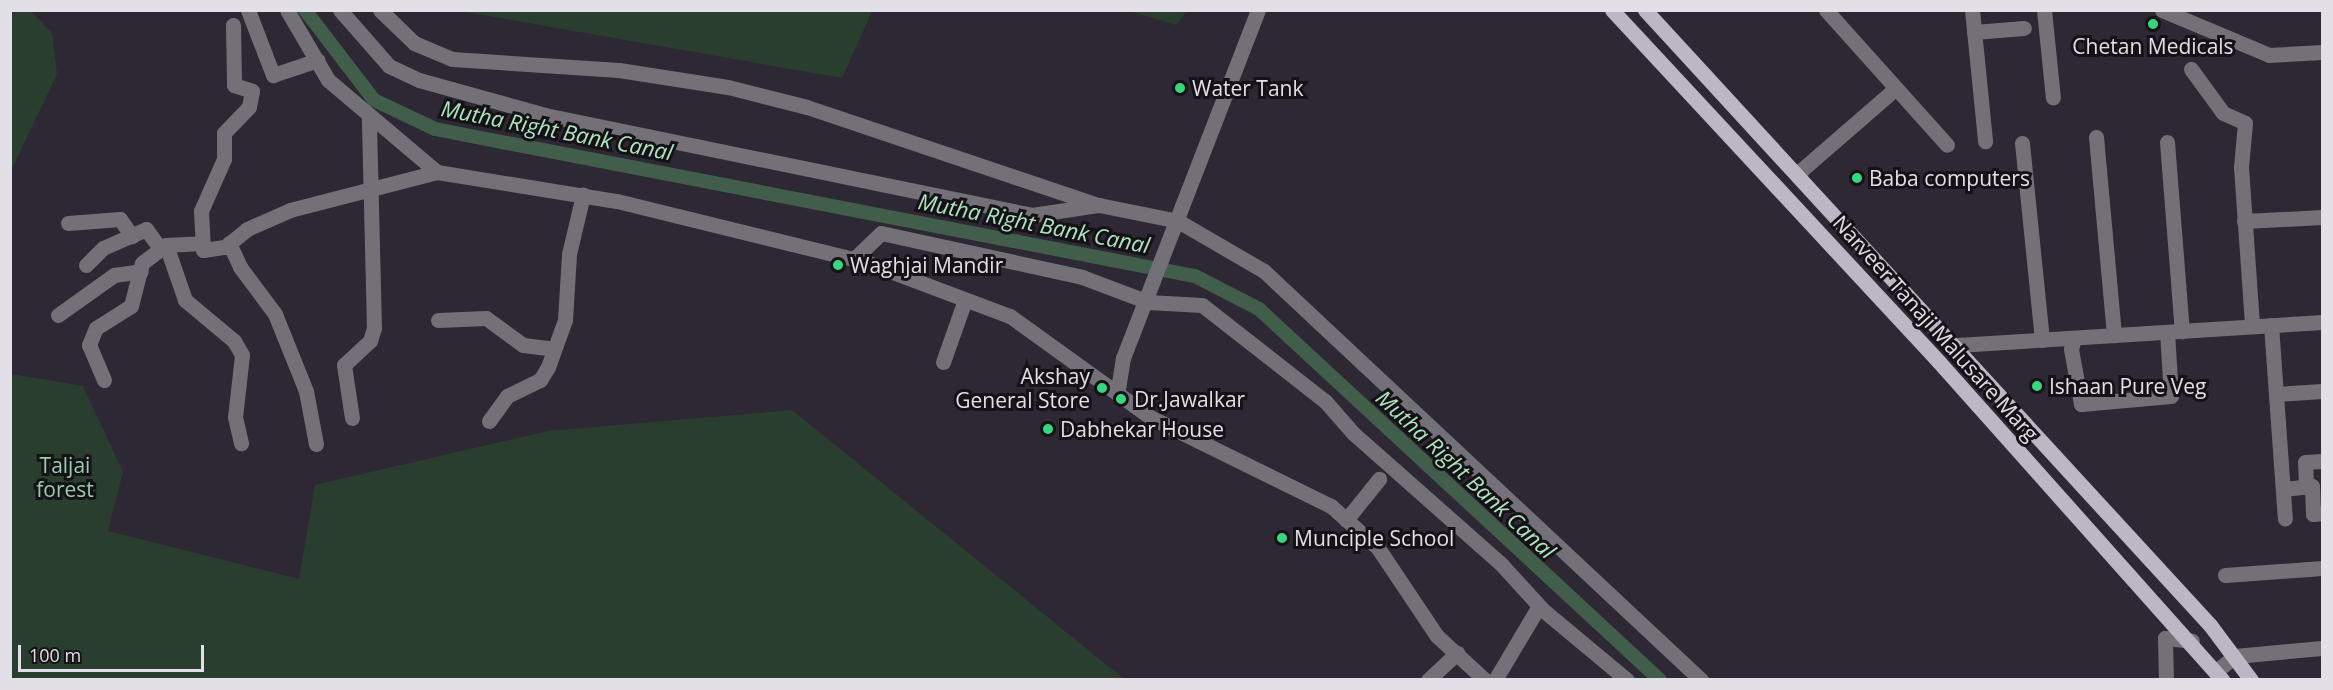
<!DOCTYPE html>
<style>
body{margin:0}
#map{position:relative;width:2333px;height:690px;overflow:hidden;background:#2e2734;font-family:"Open Sans",sans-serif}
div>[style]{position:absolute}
.green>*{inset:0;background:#2a3e30}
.canal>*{height:14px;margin:-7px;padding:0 7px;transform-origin:7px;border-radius:7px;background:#415e4a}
.minor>*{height:15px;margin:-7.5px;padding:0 7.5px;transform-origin:7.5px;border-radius:7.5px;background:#747077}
.major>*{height:15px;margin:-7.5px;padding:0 7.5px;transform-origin:7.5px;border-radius:7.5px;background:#bdb6c4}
.dots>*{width:16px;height:16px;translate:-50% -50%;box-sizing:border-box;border:3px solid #141117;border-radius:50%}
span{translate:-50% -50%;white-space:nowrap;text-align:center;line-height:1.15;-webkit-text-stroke:6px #141117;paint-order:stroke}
.poi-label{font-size:21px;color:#e3dfe7}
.left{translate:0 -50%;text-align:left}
.right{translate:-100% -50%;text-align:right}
.street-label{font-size:21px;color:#e3dfe7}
.park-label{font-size:21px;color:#98cea9}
.water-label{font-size:22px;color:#aee5bf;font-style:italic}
.frame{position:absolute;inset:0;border:12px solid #e3dfe7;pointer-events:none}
.scale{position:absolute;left:18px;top:645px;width:186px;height:27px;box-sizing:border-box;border:3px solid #e3dfe7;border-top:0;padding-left:8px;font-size:18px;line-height:21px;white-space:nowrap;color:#e3dfe7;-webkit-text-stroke:4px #141117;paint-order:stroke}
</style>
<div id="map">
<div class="green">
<i style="clip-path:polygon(11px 10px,31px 11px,52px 33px,57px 74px,11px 171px)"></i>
<i style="clip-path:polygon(460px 11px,872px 11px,842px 78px)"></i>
<i style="clip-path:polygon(1129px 11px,1187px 11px,1176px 25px)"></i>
<i style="clip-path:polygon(11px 374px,83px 386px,123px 472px,108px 531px,299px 579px,315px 485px,548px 431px,792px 410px,1124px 679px,11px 679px)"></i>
</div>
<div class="canal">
<i style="left:305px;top:10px;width:113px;rotate:52.5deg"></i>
<i style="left:374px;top:100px;width:68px;rotate:25.4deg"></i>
<i style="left:435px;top:129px;width:774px;rotate:10.95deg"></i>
<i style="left:1195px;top:276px;width:72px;rotate:27.3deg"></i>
<i style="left:1259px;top:309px;width:546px;rotate:42.77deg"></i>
</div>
<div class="minor">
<i style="left:248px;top:10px;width:70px;rotate:69deg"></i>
<i style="left:273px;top:75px;width:47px;rotate:-18.4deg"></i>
<i style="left:287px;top:10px;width:81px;rotate:59.6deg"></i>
<i style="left:328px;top:80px;width:143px;rotate:40.2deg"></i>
<i style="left:340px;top:10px;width:74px;rotate:48.8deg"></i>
<i style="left:389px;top:66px;width:33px;rotate:25deg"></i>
<i style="left:419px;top:80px;width:131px;rotate:15.5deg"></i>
<i style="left:545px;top:115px;width:497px;rotate:11.6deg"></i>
<i style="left:1032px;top:215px;width:68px;rotate:-8.5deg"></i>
<i style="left:380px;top:10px;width:47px;rotate:44.1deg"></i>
<i style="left:414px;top:43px;width:41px;rotate:22.8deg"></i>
<i style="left:452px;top:59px;width:167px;rotate:3.8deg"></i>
<i style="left:619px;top:70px;width:110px;rotate:8.9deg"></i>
<i style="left:728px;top:87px;width:81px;rotate:14.2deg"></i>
<i style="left:807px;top:107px;width:308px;rotate:18.6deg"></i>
<i style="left:1099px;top:205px;width:81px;rotate:11.4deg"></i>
<i style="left:1178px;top:221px;width:99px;rotate:30.2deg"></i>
<i style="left:1264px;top:271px;width:599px;rotate:43.1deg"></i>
<i style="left:1826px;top:10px;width:181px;rotate:48.1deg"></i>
<i style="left:1972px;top:10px;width:132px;rotate:84.3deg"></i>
<i style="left:2044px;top:10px;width:88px;rotate:84.2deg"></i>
<i style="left:2162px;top:10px;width:116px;rotate:22.8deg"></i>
<i style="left:2269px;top:55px;width:53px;rotate:-3.2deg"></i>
<i style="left:233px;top:25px;width:60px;rotate:89deg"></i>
<i style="left:234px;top:85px;width:19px;rotate:18deg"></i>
<i style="left:252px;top:91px;width:16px;rotate:101deg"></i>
<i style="left:249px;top:107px;width:36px;rotate:134deg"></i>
<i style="left:224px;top:133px;width:26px;rotate:90deg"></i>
<i style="left:224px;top:159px;width:57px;rotate:113.9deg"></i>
<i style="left:201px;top:211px;width:39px;rotate:87deg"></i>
<i style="left:203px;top:250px;width:22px;rotate:-8deg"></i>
<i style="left:225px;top:247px;width:28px;rotate:-39deg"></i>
<i style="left:247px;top:229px;width:47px;rotate:-23.8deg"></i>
<i style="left:290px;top:210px;width:152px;rotate:-14.5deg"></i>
<i style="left:437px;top:172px;width:182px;rotate:9.2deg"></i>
<i style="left:617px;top:201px;width:256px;rotate:13.8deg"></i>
<i style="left:866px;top:262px;width:154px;rotate:20.6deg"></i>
<i style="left:1010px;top:316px;width:173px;rotate:35.8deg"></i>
<i style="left:1150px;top:417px;width:202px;rotate:26.2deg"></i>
<i style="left:1331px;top:506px;width:63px;rotate:41.8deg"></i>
<i style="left:1378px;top:548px;width:106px;rotate:56.2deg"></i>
<i style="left:1437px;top:636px;width:65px;rotate:42.5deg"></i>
<i style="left:1974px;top:32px;width:50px;rotate:-4.6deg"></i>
<i style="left:2191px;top:69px;width:54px;rotate:54deg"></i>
<i style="left:2223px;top:113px;width:24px;rotate:24deg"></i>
<i style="left:2245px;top:123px;width:44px;rotate:95.2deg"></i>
<i style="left:2241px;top:167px;width:159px;rotate:86deg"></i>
<i style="left:2096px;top:137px;width:199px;rotate:84.8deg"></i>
<i style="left:2167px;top:142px;width:190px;rotate:85.5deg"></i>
<i style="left:2022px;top:143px;width:198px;rotate:84.2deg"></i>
<i style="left:1798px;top:173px;width:128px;rotate:-40.9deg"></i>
<i style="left:2244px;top:221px;width:78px;rotate:-2.9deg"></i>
<i style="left:68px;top:223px;width:52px;rotate:-4.4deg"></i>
<i style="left:120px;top:219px;width:21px;rotate:55deg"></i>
<i style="left:229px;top:243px;width:26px;rotate:65deg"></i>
<i style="left:240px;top:267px;width:59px;rotate:53.3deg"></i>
<i style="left:275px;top:314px;width:83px;rotate:68.1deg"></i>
<i style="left:306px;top:391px;width:54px;rotate:79.3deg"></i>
<i style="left:166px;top:245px;width:58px;rotate:70.9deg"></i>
<i style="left:185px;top:300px;width:64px;rotate:39.9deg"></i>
<i style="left:234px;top:341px;width:16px;rotate:60deg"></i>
<i style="left:242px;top:355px;width:62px;rotate:96.4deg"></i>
<i style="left:235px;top:417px;width:27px;rotate:77deg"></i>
<i style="left:854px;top:259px;width:37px;rotate:-44deg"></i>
<i style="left:881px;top:233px;width:206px;rotate:12.3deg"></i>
<i style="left:1082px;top:277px;width:71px;rotate:20.7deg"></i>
<i style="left:1148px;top:302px;width:54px;rotate:3.2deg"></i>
<i style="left:1202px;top:305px;width:156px;rotate:38deg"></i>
<i style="left:1325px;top:401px;width:43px;rotate:48.8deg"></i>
<i style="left:1353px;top:433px;width:199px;rotate:41.5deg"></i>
<i style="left:1502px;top:565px;width:61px;rotate:47.7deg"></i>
<i style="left:1543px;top:610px;width:109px;rotate:39.8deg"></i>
<i style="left:86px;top:265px;width:24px;rotate:-45deg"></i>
<i style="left:103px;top:248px;width:47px;rotate:-23.8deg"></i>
<i style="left:146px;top:229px;width:24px;rotate:54deg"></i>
<i style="left:58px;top:315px;width:69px;rotate:-35.5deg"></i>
<i style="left:114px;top:275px;width:27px;rotate:-8deg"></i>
<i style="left:438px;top:320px;width:48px;rotate:-2.4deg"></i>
<i style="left:486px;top:318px;width:46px;rotate:36.1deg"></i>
<i style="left:523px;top:345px;width:31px;rotate:7deg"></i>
<i style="left:2271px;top:325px;width:194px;rotate:85.9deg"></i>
<i style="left:2074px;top:338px;width:11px;rotate:105deg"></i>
<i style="left:2071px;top:349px;width:56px;rotate:79.7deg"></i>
<i style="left:2081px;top:404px;width:90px;rotate:-5.1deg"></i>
<i style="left:2171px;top:396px;width:64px;rotate:-93.6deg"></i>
<i style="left:1957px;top:345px;width:366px;rotate:-3.6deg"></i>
<i style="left:943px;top:362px;width:66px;rotate:-70.5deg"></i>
<i style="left:104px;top:380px;width:38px;rotate:-113deg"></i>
<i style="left:89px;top:345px;width:18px;rotate:-68deg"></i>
<i style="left:96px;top:328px;width:41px;rotate:-32.2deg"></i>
<i style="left:131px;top:306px;width:44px;rotate:-75.7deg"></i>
<i style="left:142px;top:263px;width:30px;rotate:-37deg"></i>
<i style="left:166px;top:245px;width:36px;rotate:-3deg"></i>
<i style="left:1118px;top:389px;width:31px;rotate:-81deg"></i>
<i style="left:1123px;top:358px;width:373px;rotate:-68.8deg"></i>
<i style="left:2276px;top:394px;width:46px;rotate:-3.7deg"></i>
<i style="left:352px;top:418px;width:54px;rotate:-98.6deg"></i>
<i style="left:344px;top:365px;width:35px;rotate:-43deg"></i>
<i style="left:370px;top:341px;width:14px;rotate:-73deg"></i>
<i style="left:374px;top:328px;width:211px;rotate:-91.4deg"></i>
<i style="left:489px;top:421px;width:31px;rotate:-54deg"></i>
<i style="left:507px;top:396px;width:37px;rotate:-26deg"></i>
<i style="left:540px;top:380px;width:15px;rotate:-58deg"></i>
<i style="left:548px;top:367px;width:50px;rotate:-70.1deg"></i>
<i style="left:565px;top:320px;width:66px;rotate:-86.5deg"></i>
<i style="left:569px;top:254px;width:61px;rotate:-76.7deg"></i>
<i style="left:2306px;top:487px;width:25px;rotate:-92deg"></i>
<i style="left:2305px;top:462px;width:17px;rotate:-3deg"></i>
<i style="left:2283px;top:489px;width:29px;rotate:-6deg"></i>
<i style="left:2312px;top:486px;width:28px;rotate:88deg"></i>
<i style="left:2313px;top:514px;width:9px;rotate:-6deg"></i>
<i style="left:1346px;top:520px;width:53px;rotate:-51.2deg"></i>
<i style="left:2225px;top:575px;width:97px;rotate:-4.1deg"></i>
<i style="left:2216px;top:671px;width:24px;rotate:-38deg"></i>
<i style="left:2235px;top:656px;width:87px;rotate:-5.3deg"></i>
<i style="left:1428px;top:680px;width:40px;rotate:-43deg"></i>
<i style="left:1495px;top:680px;width:86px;rotate:-59.3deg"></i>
<i style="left:2166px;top:680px;width:42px;rotate:-91.4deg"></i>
<i style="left:2165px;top:638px;width:27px;rotate:6deg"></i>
</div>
<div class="major">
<i style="left:1612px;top:10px;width:480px;rotate:47.1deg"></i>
<i style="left:1939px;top:362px;width:426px;rotate:48.3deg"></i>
<i style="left:1645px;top:10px;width:835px;rotate:47.43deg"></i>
<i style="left:2210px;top:625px;width:69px;rotate:53.3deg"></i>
</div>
<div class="dots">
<i style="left:2153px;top:24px;background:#35d881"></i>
<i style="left:1180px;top:88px;background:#35d881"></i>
<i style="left:1857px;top:178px;background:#35d881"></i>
<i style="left:838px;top:265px;background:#35d881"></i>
<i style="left:2037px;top:386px;background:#35d881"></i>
<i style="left:1102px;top:388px;background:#35d881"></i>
<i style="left:1121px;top:399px;background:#35d881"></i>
<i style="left:1048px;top:429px;background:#35d881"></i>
<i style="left:1282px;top:538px;background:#35d881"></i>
</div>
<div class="poi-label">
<span style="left:2153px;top:46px">Chetan Medicals</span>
<span class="left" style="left:1192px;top:88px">Water Tank</span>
<span class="left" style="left:1869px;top:178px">Baba computers</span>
<span class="left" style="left:850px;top:265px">Waghjai Mandir</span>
<span class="right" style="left:1090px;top:388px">Akshay<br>General Store</span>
<span class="left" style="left:2049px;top:386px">Ishaan Pure Veg</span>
<span class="left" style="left:1134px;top:399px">Dr.Jawalkar</span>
<span class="left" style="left:1060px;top:429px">Dabhekar House</span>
<span class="left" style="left:1294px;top:538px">Munciple School</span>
</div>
<div class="street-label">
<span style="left:1936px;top:328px;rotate:48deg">Narveer Tanaji Malusare Marg</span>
</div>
<div class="park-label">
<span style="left:65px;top:477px">Taljai<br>forest</span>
</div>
<div class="water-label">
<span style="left:557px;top:130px;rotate:11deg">Mutha Right Bank Canal</span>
<span style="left:1034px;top:223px;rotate:11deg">Mutha Right Bank Canal</span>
<span style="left:1466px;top:474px;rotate:43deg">Mutha Right Bank Canal</span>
</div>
<div class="frame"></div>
<div class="scale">100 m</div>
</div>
